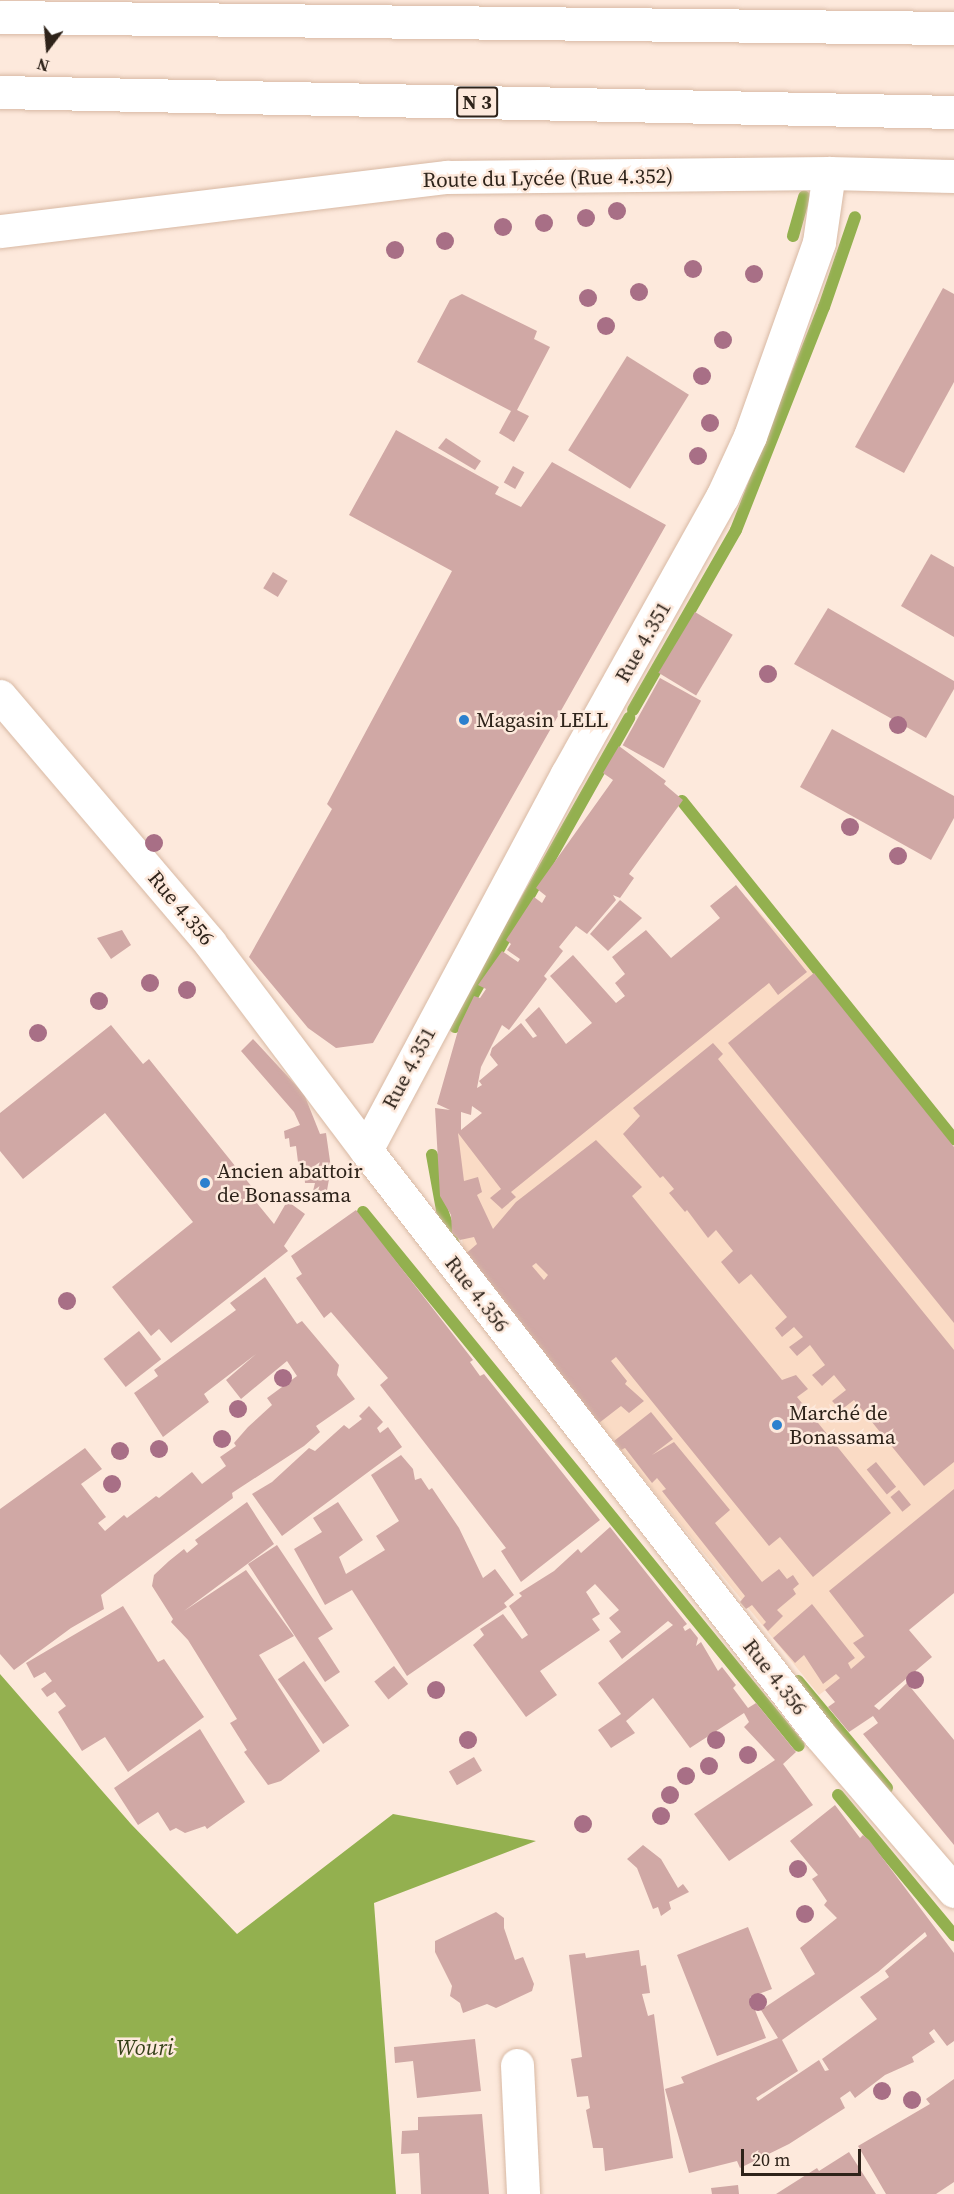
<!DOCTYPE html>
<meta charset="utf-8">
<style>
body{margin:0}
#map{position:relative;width:954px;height:2194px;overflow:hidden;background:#fde9dc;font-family:"Source Serif 4",serif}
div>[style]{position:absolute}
.built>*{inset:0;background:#fadbc5}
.water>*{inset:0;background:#93b04f}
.stream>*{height:12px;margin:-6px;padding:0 6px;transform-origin:6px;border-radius:6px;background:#93b04f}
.building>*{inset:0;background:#d0a8a5;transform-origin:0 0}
.roads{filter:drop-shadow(0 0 2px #d8b9a4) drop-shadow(0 0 2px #d8b9a4)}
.minor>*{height:33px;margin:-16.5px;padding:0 16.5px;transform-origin:16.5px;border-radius:16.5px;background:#fff}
.trunk>*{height:33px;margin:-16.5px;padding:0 16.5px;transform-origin:16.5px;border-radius:16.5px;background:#fff}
.trees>*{width:18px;height:18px;margin:-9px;border-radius:50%;background:#a86f86}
.dots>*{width:16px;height:16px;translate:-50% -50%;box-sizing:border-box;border:3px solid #fde9dc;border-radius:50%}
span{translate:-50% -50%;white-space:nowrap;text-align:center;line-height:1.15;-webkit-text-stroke:5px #fde9dc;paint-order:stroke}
.shield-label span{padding:2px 4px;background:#fde9dc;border:2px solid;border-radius:4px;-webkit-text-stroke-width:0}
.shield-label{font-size:20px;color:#2e231a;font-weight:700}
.street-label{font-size:21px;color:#2e231a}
.poi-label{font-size:21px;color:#2e231a}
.left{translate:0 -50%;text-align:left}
.water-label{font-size:22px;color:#354119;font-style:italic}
.north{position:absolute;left:18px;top:18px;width:60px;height:60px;-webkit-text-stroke:4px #fde9dc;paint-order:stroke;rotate:196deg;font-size:16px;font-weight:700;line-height:24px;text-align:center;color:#2e231a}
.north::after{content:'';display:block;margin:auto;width:21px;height:27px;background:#2e231a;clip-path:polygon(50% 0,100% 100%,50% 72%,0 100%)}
.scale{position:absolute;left:741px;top:2149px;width:120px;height:27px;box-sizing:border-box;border:3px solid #2e231a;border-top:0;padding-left:8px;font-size:18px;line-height:21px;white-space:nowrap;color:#2e231a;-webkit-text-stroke:4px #fde9dc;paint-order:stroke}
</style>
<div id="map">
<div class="built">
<i style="clip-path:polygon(746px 897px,814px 973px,954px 1147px,954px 1593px,819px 1695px,463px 1256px,458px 1133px)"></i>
</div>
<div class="water">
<i style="clip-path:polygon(0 1674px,131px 1824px,237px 1934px,393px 1814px,536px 1841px,374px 1903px,396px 2194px,0 2194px)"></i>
</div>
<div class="stream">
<i style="left:793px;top:236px;width:41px;rotate:-74.2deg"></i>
<i style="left:633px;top:710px;width:207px;rotate:-60.2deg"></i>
<i style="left:736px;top:530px;width:240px;rotate:-68.5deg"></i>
<i style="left:824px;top:307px;width:95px;rotate:-71deg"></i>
<i style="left:682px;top:801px;width:434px;rotate:51.2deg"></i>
<i style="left:455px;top:1027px;width:355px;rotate:-60.6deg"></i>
<i style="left:432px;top:1155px;width:56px;rotate:79.7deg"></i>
<i style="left:442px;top:1210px;width:36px;rotate:71deg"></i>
<i style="left:363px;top:1212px;width:689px;rotate:50.77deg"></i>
<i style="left:798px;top:1681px;width:139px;rotate:50.2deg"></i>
<i style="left:838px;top:1795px;width:182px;rotate:50.4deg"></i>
</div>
<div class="building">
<i style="clip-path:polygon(943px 288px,954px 294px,954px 382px,904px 473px,855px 447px)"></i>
<i style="clip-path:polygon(462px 294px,537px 331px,534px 339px,550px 347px,517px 410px,529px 416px,514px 442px,499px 433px,511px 411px,417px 362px,450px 300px)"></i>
<i style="left:627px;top:356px;width:73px;height:111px;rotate:32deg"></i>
<i style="clip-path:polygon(396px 430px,499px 487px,495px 494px,521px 507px,552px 462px,666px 525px,373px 1043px,336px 1048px,308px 1028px,249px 957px,332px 809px,327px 804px,452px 571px,349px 515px)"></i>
<i style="clip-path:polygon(446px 438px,481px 461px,475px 470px,438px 448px)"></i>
<i style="left:513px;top:466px;width:13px;height:19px;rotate:29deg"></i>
<i style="clip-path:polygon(931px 554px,954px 567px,954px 637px,901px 606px)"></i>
<i style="left:273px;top:572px;width:17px;height:19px;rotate:31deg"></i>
<i style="clip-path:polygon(828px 608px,954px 681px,954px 689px,926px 738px,794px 664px)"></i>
<i style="left:695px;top:612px;width:44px;height:71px;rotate:31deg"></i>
<i style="left:660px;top:678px;width:47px;height:77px;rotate:29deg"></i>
<i style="clip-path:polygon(832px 729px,954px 796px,954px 818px,931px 860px,800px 787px)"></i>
<i style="clip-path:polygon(evenodd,619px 746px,666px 781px,664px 784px,683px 800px,629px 874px,634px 878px,620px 898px,613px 895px,616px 900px,587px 934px,576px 926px,559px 947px,563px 951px,544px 976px,547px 979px,509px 1030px,502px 1025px,481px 1067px,477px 1088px,482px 1085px,479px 1081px,498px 1065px,490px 1055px,492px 1048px,521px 1023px,533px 1038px,537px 1036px,525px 1020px,539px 1007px,566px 1044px,592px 1023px,550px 976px,573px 955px,616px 1003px,625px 996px,615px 983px,625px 974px,612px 957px,646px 930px,671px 958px,720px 918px,710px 906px,736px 885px,807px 972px,778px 995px,769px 983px,511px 1192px,516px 1197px,502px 1209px,490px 1198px,501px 1189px,458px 1133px,464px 1181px,478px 1177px,482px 1192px,477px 1195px,493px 1229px,516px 1202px,596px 1140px,642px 1187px,632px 1196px,782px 1380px,796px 1375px,808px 1389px,797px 1397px,891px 1513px,813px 1577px,780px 1537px,769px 1546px,616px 1357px,611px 1361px,627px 1381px,625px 1384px,644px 1401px,629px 1413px,621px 1406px,599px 1423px,463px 1256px,477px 1244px,474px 1237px,460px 1240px,452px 1233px,451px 1215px,440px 1196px,435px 1108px,450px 1110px,437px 1104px,459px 1027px,474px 996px,480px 998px,486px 989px,478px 985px,502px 951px,518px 962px,520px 959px,507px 950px,511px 944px,506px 940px,534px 897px,542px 903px,546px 896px,536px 888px,613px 780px,603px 773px,619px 746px,472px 1106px,482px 1113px,461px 1130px,461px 1112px,471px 1115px,472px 1106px,619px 746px,536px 1263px,548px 1275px,544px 1280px,532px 1266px,536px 1263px)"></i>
<i style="clip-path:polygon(620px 900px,642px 918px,608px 951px,590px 934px)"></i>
<i style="clip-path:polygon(122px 930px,131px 945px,111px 959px,97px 938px)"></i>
<i style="clip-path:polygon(814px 973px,954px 1147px,954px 1323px,728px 1043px)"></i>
<i style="clip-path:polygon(111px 1025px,143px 1064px,149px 1059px,252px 1187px,247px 1191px,274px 1224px,285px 1205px,290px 1203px,305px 1214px,284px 1246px,288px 1251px,171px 1343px,159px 1329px,151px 1336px,112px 1287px,193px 1222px,105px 1113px,23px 1179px,0 1151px,0 1113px)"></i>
<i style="clip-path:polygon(253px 1039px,304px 1094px,320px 1134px,326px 1133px,331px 1168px,326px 1196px,313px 1191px,315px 1183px,305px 1183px,304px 1170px,299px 1170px,296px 1146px,290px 1147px,289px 1138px,285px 1139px,284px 1131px,300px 1125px,294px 1112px,241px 1051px)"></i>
<i style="clip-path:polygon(713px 1043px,723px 1054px,718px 1059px,954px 1350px,954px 1462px,924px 1486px,854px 1400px,841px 1410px,832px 1401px,846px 1390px,834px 1375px,822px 1386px,812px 1375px,825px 1365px,810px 1345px,797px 1356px,789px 1347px,803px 1337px,794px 1327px,782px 1337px,775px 1328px,787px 1317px,751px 1274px,739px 1284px,721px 1262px,733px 1251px,716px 1230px,708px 1238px,687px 1210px,685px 1212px,669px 1193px,674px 1189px,663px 1176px,660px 1178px,623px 1134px,640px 1116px,633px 1108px)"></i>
<i style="clip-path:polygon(356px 1210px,473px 1360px,470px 1362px,480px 1376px,484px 1374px,600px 1520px,521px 1582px,501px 1551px,506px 1548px,380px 1385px,388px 1378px,331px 1312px,324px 1318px,296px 1278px,302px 1274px,291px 1256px)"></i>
<i style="clip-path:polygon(265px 1277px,297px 1324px,302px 1321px,339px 1365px,337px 1375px,355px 1399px,316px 1426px,320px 1432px,304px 1446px,232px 1493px,233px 1498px,101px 1595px,104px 1609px,71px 1628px,14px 1670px,0 1654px,0 1509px,85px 1448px,102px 1469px,81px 1484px,106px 1517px,98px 1523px,105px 1531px,124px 1515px,127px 1518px,156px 1496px,159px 1498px,192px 1472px,202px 1484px,226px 1466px,220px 1457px,236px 1446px,234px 1443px,248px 1427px,272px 1405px,267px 1398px,297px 1376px,287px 1361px,241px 1399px,226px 1380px,256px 1354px,204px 1394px,209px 1402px,163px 1437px,134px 1393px,158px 1376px,154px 1370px,236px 1310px,230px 1303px)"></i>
<i style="left:139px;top:1331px;width:36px;height:45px;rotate:52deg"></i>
<i style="clip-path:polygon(369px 1406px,383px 1422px,377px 1428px,380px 1433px,388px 1427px,402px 1447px,282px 1536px,252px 1494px,272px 1482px,309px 1448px,315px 1451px,344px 1425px,349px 1429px,362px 1419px,359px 1416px)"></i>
<i style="clip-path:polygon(651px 1412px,673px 1439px,652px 1455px,674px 1442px,730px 1510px,715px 1523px,762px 1582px,779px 1569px,787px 1579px,793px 1575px,799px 1584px,793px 1589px,796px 1594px,777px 1610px,783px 1616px,768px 1631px,763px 1625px,766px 1622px,752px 1605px,746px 1609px,740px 1602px,745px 1596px,662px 1491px,666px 1489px,657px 1478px,652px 1483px,625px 1448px,621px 1450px,614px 1441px)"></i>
<i style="clip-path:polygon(401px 1455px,413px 1469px,415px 1480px,421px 1478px,429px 1490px,432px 1488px,459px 1528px,483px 1578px,495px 1569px,514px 1595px,504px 1603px,507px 1607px,407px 1676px,352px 1590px,325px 1605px,294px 1549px,322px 1532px,313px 1518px,338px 1502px,363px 1540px,339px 1557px,346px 1574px,385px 1550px,376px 1536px,399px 1521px,371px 1475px)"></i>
<i style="left:876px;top:1462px;width:32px;height:12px;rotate:51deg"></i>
<i style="clip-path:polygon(954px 1489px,954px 1593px,909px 1630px,932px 1657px,874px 1706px,879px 1710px,907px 1683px,954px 1740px,954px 1845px,863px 1734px,878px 1723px,873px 1716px,849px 1732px,828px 1707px,835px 1702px,825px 1690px,840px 1678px,836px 1674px,823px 1684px,804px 1655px,795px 1663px,773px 1638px,812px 1604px,855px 1658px,848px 1663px,851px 1669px,865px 1657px,853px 1643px,864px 1636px,829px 1591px)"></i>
<i style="left:899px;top:1490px;width:19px;height:11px;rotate:51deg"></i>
<i style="clip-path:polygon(247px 1502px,274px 1544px,184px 1611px,246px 1570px,294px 1636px,259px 1655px,320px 1751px,281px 1781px,268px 1785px,244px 1752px,247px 1750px,230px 1723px,237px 1719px,188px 1640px,171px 1622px,173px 1619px,152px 1586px,154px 1575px,169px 1561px,184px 1549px,187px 1553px,198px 1544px,195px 1540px)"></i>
<i style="clip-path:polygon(610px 1527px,687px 1624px,683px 1627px,685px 1631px,690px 1628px,698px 1638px,696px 1646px,701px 1642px,718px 1671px,722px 1667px,736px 1685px,733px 1688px,748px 1708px,756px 1703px,796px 1752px,783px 1764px,813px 1805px,729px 1861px,694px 1814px,775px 1760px,744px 1727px,749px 1722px,744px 1713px,690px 1748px,653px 1698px,626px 1721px,635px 1733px,611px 1748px,598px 1730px,621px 1714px,598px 1683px,673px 1625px,668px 1621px,622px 1659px,609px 1641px,621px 1632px,609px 1618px,619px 1610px,595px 1584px,586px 1592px,600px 1614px,592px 1619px,600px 1630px,540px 1671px,557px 1695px,526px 1717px,473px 1645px,484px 1635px,480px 1629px,503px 1614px,522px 1639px,528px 1635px,509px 1606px,522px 1596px,519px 1593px,554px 1571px,578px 1549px,581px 1553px)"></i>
<i style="clip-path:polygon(277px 1545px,333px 1629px,318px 1638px,340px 1672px,325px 1682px,248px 1564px)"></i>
<i style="clip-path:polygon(123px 1606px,158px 1662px,164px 1659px,204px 1717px,128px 1772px,105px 1737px,82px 1751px,58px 1712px,66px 1706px,55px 1692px,47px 1697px,41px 1689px,52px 1681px,45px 1672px,34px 1678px,26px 1663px)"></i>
<i style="left:304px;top:1661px;width:79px;height:32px;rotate:55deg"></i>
<i style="left:394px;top:1666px;width:23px;height:25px;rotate:52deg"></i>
<i style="clip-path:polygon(200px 1729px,245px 1802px,207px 1829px,205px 1826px,185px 1833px,176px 1828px,170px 1831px,158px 1812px,138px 1825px,114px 1788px)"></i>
<i style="left:474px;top:1757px;width:16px;height:29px;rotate:60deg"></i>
<i style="clip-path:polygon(evenodd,835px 1805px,860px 1838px,863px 1835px,869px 1840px,954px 1953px,954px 2041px,947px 2046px,934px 2029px,929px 2033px,935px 2042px,912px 2057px,914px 2062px,885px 2075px,855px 2098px,850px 2091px,840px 2098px,845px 2108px,789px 2144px,740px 2168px,737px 2161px,689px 2173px,665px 2089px,684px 2083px,681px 2077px,778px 2038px,761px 2010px,815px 1974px,800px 1948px,837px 1918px,824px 1905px,827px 1901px,812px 1879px,818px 1875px,790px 1841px,835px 1805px,925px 1932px,927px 1936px,885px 1971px,889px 1977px,860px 1997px,877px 2019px,822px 2059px,829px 2070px,825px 2071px,819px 2060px,758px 2101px,756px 2098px,798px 2071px,782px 2040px,878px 1972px,925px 1932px)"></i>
<i style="clip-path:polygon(643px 1845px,661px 1859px,678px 1888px,683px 1884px,689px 1892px,669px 1902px,671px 1909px,661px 1916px,658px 1907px,653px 1909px,637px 1868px,627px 1859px)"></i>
<i style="clip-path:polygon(496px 1912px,504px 1918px,504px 1928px,515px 1960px,523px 1957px,534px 1984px,532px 1991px,496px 2008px,487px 2004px,463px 2013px,460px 2003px,450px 1996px,452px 1986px,435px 1952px,435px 1941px)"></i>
<i style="clip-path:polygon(748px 1927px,772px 1989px,750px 1997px,766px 2038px,717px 2056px,677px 1955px)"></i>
<i style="clip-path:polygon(639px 1950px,641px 1966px,646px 1965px,650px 1993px,642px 1994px,648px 2016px,654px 2014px,673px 2158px,605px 2171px,603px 2148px,593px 2148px,586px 2110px,590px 2108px,588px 2096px,577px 2097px,571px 2059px,582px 2057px,569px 1955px,585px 1953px,586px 1958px)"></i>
<i style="clip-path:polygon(475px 2039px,481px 2091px,417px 2098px,413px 2061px,395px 2063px,394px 2047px)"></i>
<i style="clip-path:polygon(954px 2079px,954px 2182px,936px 2194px,886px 2194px,858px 2146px,930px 2104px,926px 2099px)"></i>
<i style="clip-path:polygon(482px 2114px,489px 2194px,421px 2194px,419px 2153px,401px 2154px,402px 2131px,418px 2130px,418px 2117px)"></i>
<i style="clip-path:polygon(849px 2152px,876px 2194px,776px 2194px,817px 2168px,819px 2171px)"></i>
<i style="clip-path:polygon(738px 2185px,739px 2194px,712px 2194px,711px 2188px)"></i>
</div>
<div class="roads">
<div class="minor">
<i style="left:0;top:231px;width:450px;rotate:-6.9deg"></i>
<i style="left:447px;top:177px;width:382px;rotate:-0.6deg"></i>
<i style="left:829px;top:173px;width:125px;rotate:1.4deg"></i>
<i style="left:0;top:696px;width:324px;rotate:49.6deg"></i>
<i style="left:210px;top:943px;width:259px;rotate:53deg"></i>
<i style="left:366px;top:1150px;width:739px;rotate:52.2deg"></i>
<i style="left:819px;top:1734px;width:207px;rotate:49.3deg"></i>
<i style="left:366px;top:1150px;width:426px;rotate:-61.9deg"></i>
<i style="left:567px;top:774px;width:317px;rotate:-60.8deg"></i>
<i style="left:722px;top:497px;width:67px;rotate:-65.3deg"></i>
<i style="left:750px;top:436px;width:206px;rotate:-70.4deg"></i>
<i style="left:819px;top:242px;width:70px;rotate:-81.8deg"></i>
<i style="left:517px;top:2065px;width:129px;rotate:87.3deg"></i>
</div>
<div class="trunk">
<i style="left:0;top:17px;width:954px;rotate:0.66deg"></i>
<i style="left:0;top:92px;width:954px;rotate:1.2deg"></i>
</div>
</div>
<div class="trees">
<i style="left:617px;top:211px"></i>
<i style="left:586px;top:218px"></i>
<i style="left:544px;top:223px"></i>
<i style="left:503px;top:227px"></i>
<i style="left:445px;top:241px"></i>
<i style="left:395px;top:250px"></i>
<i style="left:693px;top:269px"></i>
<i style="left:754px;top:274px"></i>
<i style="left:639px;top:292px"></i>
<i style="left:588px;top:298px"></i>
<i style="left:606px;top:326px"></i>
<i style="left:723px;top:340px"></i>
<i style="left:702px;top:376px"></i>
<i style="left:710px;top:423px"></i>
<i style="left:698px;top:456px"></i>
<i style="left:768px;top:674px"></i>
<i style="left:898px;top:725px"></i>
<i style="left:850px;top:827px"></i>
<i style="left:154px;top:843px"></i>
<i style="left:898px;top:856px"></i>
<i style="left:150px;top:983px"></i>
<i style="left:187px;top:990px"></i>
<i style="left:99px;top:1001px"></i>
<i style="left:38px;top:1033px"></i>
<i style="left:67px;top:1301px"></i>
<i style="left:283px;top:1378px"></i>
<i style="left:238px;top:1409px"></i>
<i style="left:222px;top:1439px"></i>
<i style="left:159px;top:1449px"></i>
<i style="left:120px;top:1451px"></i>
<i style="left:112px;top:1484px"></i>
<i style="left:915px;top:1680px"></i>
<i style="left:436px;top:1690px"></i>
<i style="left:468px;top:1740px"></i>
<i style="left:716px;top:1740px"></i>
<i style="left:748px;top:1755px"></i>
<i style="left:709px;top:1766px"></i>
<i style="left:686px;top:1776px"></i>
<i style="left:670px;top:1795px"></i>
<i style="left:661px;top:1816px"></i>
<i style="left:583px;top:1824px"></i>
<i style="left:798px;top:1869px"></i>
<i style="left:805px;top:1914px"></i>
<i style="left:758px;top:2002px"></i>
<i style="left:882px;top:2091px"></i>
<i style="left:912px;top:2100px"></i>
</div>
<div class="dots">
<i style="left:464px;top:720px;background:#2c80ce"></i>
<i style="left:205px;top:1183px;background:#2c80ce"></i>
<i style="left:777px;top:1425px;background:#2c80ce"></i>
</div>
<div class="shield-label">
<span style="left:477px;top:102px">N 3</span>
</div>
<div class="street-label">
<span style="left:548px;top:178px;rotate:-1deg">Route du Lycée (Rue 4.352)</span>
<span style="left:643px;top:642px;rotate:-60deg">Rue 4.351</span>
<span style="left:181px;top:908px;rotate:50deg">Rue 4.356</span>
<span style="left:409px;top:1068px;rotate:-62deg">Rue 4.351</span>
<span style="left:477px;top:1294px;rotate:52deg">Rue 4.356</span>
<span style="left:775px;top:1677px;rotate:52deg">Rue 4.356</span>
</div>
<div class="poi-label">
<span class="left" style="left:476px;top:720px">Magasin LELL</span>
<span class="left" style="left:217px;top:1183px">Ancien abattoir<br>de Bonassama</span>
<span class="left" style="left:789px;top:1425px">Marché de<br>Bonassama</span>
</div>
<div class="water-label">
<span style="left:145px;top:2048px">Wouri</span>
</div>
<div class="north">N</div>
<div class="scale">20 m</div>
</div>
